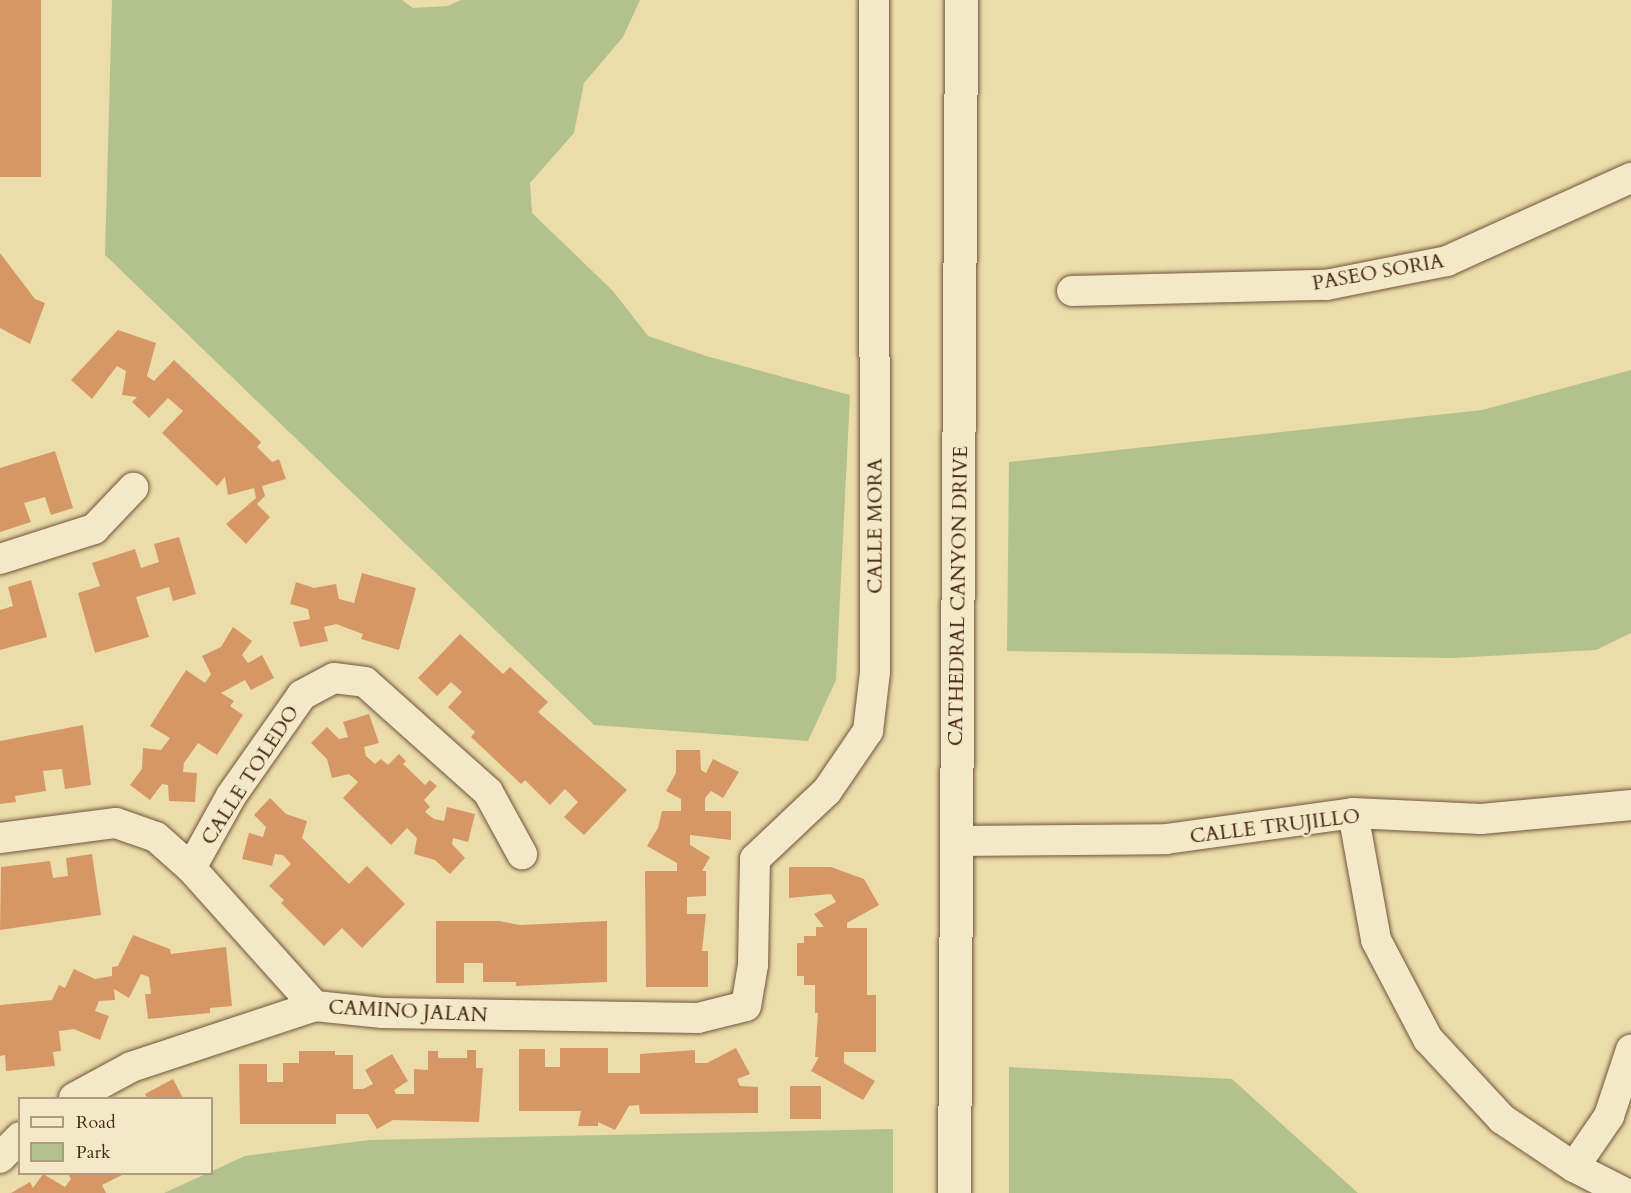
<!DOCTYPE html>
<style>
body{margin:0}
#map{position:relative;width:1631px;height:1193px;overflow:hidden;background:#ecdcaa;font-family:Cardo,serif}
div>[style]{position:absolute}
.green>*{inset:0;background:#b2c28d}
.building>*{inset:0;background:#d69767;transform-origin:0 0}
.roads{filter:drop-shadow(0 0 2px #72553c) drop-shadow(0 0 2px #72553c)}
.street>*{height:30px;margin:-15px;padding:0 15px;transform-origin:15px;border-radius:15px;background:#f3e8c8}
.secondary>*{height:33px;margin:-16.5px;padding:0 16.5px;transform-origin:16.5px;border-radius:16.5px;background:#f3e8c8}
span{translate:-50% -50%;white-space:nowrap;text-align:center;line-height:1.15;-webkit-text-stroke:5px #f3e8c8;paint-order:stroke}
.street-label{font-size:20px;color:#492817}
.legend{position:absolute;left:18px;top:1097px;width:195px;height:78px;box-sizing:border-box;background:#f3e8c8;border:2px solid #af9b81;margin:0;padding:8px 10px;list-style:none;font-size:18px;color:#492817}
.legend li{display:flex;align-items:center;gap:12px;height:30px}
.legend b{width:30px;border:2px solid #af9b81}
</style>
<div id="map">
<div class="green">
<i style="clip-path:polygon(112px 0,402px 0,413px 8px,448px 6px,461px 0,640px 0,623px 37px,584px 83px,574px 133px,530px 183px,532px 213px,613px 291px,648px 336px,706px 356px,850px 395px,836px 680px,808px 741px,594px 725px,105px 255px)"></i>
<i style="clip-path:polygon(1631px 370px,1631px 633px,1596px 650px,1453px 658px,1007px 651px,1009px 462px,1482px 410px)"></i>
<i style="clip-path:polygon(1009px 1067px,1232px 1079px,1358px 1193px,1009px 1193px)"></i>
<i style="clip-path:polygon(893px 1129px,893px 1193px,164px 1193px,245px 1156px,369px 1140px)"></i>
</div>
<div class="building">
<i style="left:0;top:0;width:41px;height:177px"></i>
<i style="clip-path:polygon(0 253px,35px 299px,45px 303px,30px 344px,0 328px)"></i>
<i style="clip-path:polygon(118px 330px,156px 343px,147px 376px,154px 381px,174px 360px,261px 442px,257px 447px,272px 462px,279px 459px,286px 479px,262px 486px,265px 496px,257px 504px,270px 517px,246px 544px,226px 524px,256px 498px,254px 488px,228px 495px,225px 477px,217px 486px,162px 433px,183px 411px,168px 398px,149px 418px,132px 402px,137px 397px,122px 395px,126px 371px,117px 366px,92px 399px,71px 380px)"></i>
<i style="clip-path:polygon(55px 451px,73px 508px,51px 515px,45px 497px,24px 503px,31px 522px,0 532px,0 468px)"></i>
<i style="clip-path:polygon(179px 537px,196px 594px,173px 601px,169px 587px,136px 597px,149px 637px,95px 653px,78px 593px,100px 586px,92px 563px,135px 549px,141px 568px,159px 562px,154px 544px)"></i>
<i style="clip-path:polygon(362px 573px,416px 588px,399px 650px,361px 639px,363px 634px,336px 624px,324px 627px,328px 641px,300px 647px,293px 622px,310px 619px,308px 609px,290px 604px,296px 582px,314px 588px,336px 584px,339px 599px,354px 603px)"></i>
<i style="clip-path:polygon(31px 580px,47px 637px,0 650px,0 610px,13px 606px,8px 587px)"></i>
<i style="clip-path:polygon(233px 627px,252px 641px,242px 655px,248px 663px,262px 655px,274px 678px,251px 690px,245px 680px,221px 693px,234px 701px,230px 706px,243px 715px,217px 755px,198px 743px,184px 763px,183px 772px,197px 773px,195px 802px,169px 801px,168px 785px,162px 784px,150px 800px,130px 785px,142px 769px,143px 748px,161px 750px,170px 738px,150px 726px,186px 670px,205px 683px,211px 674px,202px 656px,221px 647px)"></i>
<i style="clip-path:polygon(460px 634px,503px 674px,510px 667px,548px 702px,538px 712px,627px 790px,584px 835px,564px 817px,578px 802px,565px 789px,550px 805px,525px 780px,521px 784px,471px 737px,475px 732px,448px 707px,462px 692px,451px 682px,437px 696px,418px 678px)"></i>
<i style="clip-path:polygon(369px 714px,379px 743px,364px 747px,366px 756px,375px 764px,381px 759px,388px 765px,399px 754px,406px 761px,403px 764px,425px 785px,430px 780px,437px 786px,424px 800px,430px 807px,425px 812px,434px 819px,444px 821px,447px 807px,475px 814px,468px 842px,453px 838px,452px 844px,465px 858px,450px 874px,435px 860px,414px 854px,417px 838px,407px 828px,391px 845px,343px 798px,358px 782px,349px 774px,332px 778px,327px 759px,311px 743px,327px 727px,339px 739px,348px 737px,343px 722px)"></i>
<i style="clip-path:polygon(83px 725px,91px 785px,65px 789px,62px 769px,43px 771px,46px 791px,15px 796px,16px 802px,0 804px,0 741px)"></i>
<i style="clip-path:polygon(676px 750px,700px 750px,701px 770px,706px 773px,713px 759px,739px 772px,723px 798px,711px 791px,705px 798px,705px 811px,731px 811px,731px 840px,690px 835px,690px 845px,710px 857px,702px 871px,706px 871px,706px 896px,687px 897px,687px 914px,706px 914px,702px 951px,708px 951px,708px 987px,646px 987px,645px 871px,677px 871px,677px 863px,647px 846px,658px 828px,662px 811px,681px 811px,681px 799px,666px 791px,676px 773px)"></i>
<i style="clip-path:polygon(270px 798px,286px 814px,307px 821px,302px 838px,349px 884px,367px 866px,405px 904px,362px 948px,342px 928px,324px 946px,281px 903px,284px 900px,269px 886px,291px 864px,283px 855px,275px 854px,272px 866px,242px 859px,249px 833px,263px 837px,266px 827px,254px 815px)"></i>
<i style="clip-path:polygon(92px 854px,101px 915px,0 930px,1px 867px,50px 861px,53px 878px,68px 876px,66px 858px)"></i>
<i style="clip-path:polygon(789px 867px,831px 867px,864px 879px,879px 905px,847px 923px,847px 928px,867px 928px,867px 995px,876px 995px,876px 1052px,844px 1052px,844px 1063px,875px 1081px,863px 1100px,811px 1071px,819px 1057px,815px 1057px,818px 1013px,815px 1013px,815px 985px,804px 985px,804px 976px,797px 976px,797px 943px,804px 943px,804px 936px,816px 936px,816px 927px,824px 927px,814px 914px,836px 902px,831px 894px,789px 898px)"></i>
<i style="clip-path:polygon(436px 921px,499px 921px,520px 925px,607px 921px,607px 982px,516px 986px,516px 982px,483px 982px,483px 963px,464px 963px,464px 983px,436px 983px)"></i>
<i style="clip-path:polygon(133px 935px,170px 949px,171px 954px,226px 947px,232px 1006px,210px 1008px,210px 1013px,148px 1019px,145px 994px,151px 994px,149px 977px,141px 974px,129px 998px,114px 989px,115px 1000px,99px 1001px,95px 1011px,109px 1016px,100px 1040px,74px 1029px,59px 1031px,61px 1051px,53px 1052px,55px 1066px,6px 1071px,5px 1055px,0 1056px,0 1005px,52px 1000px,59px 985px,65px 988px,74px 969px,95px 979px,112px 976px,112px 967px,118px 966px)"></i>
<i style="clip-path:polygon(560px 1048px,608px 1048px,608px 1073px,640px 1073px,640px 1054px,695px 1050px,695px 1063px,707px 1063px,736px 1048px,750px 1074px,737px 1079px,740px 1086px,758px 1087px,758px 1113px,640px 1114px,639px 1105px,629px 1106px,615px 1130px,598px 1122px,598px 1126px,578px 1126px,581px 1111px,519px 1111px,519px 1049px,545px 1049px,545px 1067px,560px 1067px)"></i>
<i style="clip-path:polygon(467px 1050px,476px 1050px,476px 1068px,483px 1068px,479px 1122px,393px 1120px,377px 1129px,368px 1114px,336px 1114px,336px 1124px,240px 1124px,239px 1064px,267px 1064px,267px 1082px,283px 1082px,283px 1063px,299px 1063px,299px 1051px,335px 1051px,335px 1055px,353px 1055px,353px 1089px,363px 1089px,373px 1084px,365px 1070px,392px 1054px,408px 1081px,394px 1090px,396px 1094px,414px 1094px,414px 1069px,428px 1070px,428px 1051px,438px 1051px,438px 1058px,467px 1058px)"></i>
<i style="clip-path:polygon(173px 1079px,183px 1098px,147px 1098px,145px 1094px)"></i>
<i style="left:790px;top:1086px;width:31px;height:33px"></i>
<i style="clip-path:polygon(43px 1174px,65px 1187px,71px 1179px,68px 1174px,124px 1174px,102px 1185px,106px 1193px,11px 1193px,30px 1182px,33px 1188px)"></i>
</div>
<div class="roads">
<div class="street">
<i style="left:1072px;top:291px;width:254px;rotate:-1.4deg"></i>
<i style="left:1326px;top:285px;width:123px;rotate:-11.2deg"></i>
<i style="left:1447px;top:261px;width:202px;rotate:-24.3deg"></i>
<i style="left:0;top:559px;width:99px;rotate:-17.7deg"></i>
<i style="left:94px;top:529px;width:57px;rotate:-46.4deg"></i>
<i style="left:1353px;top:813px;width:129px;rotate:79.7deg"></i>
<i style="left:1376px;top:940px;width:112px;rotate:62.3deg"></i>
<i style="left:1428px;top:1039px;width:109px;rotate:47.2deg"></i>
<i style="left:1502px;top:1119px;width:87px;rotate:33.7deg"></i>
<i style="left:1574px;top:1167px;width:57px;rotate:27deg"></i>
<i style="left:0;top:838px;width:117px;rotate:-7.4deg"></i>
<i style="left:116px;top:823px;width:42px;rotate:19.3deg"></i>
<i style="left:156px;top:837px;width:47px;rotate:41.5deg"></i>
<i style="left:191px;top:868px;width:186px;rotate:48.1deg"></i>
<i style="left:315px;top:1006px;width:68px;rotate:5.9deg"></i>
<i style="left:383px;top:1013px;width:315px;rotate:0.9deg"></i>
<i style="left:698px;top:1018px;width:49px;rotate:-14deg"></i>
<i style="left:746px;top:1006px;width:42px;rotate:-80.3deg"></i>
<i style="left:753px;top:965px;width:106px;rotate:-88.9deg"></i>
<i style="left:755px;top:859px;width:99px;rotate:-43.4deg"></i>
<i style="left:827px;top:791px;width:73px;rotate:-55.7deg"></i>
<i style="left:868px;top:731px;width:59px;rotate:-83.2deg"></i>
<i style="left:875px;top:672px;width:672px;rotate:-90.09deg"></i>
<i style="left:955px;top:841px;width:211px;rotate:-0.5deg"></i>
<i style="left:1166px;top:839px;width:189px;rotate:-7.9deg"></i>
<i style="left:1353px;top:813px;width:128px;rotate:2.7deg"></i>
<i style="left:1481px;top:819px;width:151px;rotate:-5.3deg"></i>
<i style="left:191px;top:868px;width:82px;rotate:-60.9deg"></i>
<i style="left:231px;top:796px;width:123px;rotate:-54.9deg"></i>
<i style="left:302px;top:695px;width:36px;rotate:-28deg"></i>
<i style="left:334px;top:678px;width:31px;rotate:7deg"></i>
<i style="left:365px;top:682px;width:165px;rotate:41.8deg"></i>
<i style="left:488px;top:792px;width:71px;rotate:61.3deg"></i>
<i style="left:74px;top:1098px;width:65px;rotate:-28.5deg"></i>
<i style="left:131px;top:1067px;width:194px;rotate:-18.3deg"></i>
<i style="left:0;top:1158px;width:29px;rotate:-46deg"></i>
<i style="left:1574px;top:1167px;width:62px;rotate:-55.5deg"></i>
<i style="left:1609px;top:1116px;width:70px;rotate:-71.6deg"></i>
</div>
<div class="secondary">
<i style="left:954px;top:1193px;width:1193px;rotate:-89.66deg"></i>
</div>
</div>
<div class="street-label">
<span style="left:1378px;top:272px;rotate:-10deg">PASEO SORIA</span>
<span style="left:875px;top:526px;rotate:-90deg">CALLE MORA</span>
<span style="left:958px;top:596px;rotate:-89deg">CATHEDRAL CANYON DRIVE</span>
<span style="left:250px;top:775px;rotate:-57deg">CALLE TOLEDO</span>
<span style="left:1275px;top:826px;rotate:-7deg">CALLE TRUJILLO</span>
<span style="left:408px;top:1011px;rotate:3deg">CAMINO JALAN</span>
</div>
<ul class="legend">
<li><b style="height:8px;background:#f3e8c8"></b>Road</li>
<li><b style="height:16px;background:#b2c28d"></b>Park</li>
</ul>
</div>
